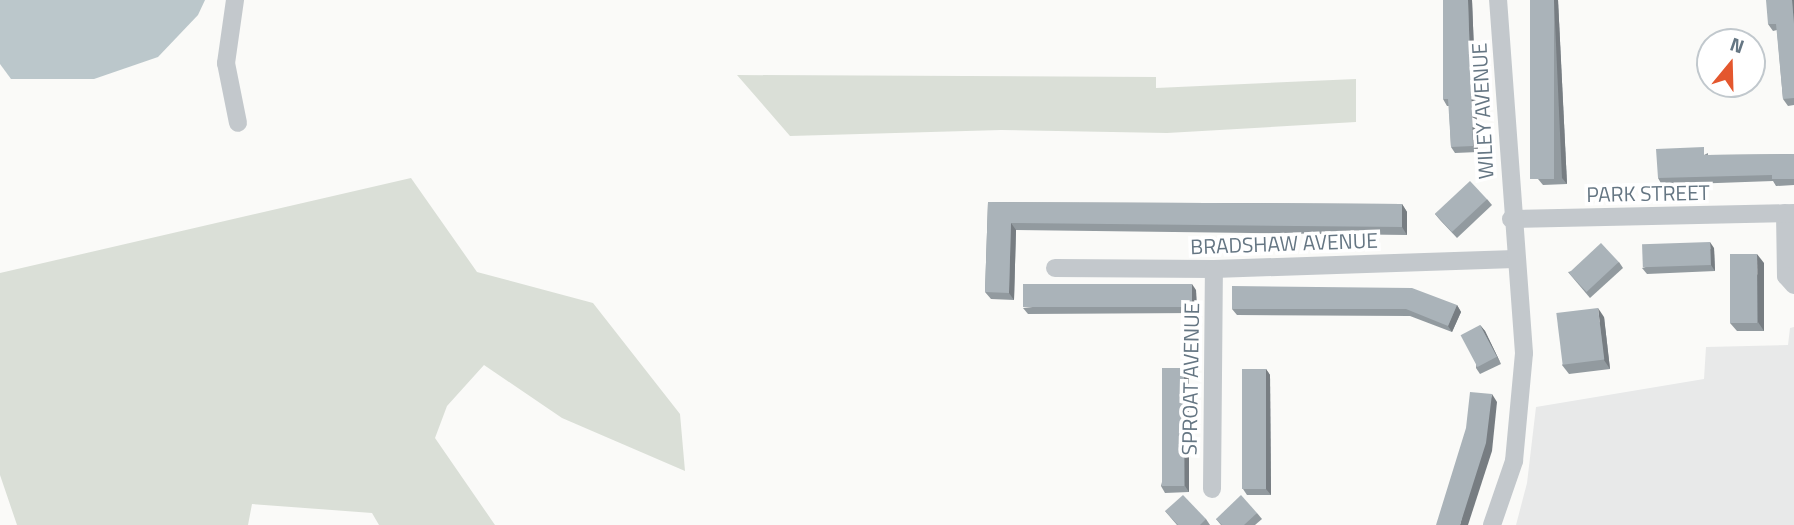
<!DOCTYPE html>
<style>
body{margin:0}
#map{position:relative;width:1794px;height:525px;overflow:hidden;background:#fafaf8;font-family:"Titillium Web",sans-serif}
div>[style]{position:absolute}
.built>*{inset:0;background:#e8e9e9}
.green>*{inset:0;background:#dadfd7}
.water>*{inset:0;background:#bbc7cb}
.minor>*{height:18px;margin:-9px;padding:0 9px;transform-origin:9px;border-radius:9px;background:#c3c8cc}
.wall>*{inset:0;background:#929a9f}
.shaded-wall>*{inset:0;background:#777d82}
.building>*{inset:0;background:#aab3b9;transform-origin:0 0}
span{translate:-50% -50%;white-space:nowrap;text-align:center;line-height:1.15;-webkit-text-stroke:7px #fff;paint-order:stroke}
.street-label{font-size:21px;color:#657683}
.north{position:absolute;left:1696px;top:28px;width:70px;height:70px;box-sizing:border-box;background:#fff;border:2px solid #c1c8cd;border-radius:50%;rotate:19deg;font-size:19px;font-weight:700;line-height:28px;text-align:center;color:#657683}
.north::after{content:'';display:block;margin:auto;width:24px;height:32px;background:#e4572e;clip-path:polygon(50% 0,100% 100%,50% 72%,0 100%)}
</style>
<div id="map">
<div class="built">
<i style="clip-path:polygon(1794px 327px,1794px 525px,1516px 525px,1527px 483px,1536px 407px,1704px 379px,1706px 347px,1788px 345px,1790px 328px)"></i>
</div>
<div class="green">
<i style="clip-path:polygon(737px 75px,1156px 77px,1156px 88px,1356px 79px,1356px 122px,1167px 133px,1001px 130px,790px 136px)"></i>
<i style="clip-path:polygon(411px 178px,477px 272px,593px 303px,680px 414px,685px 471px,562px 418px,484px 365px,447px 406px,435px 438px,495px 525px,379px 525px,372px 513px,252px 504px,248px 525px,17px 525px,0 475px,0 273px)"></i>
</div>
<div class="water">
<i style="clip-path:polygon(0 0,205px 0,198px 15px,158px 57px,94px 79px,11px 79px,0 64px)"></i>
</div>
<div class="minor">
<i style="left:235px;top:0;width:64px;rotate:98.1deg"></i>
<i style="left:226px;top:63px;width:61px;rotate:78.7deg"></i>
<i style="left:1785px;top:213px;width:63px;rotate:89.1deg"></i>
<i style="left:1786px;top:276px;width:12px;rotate:48deg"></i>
<i style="left:1511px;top:219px;width:283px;rotate:-1.2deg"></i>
<i style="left:1055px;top:268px;width:159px;rotate:0.4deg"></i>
<i style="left:1214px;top:269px;width:301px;rotate:-1.9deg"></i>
<i style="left:1212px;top:489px;width:220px;rotate:-89.5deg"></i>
<i style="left:1492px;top:525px;width:68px;rotate:-71deg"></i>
<i style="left:1514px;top:461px;width:108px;rotate:-84.7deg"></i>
<i style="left:1524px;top:353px;width:354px;rotate:-94.2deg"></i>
</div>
<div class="wall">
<i style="clip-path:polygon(1443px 0,1472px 0,1478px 152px,1455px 153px,1451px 147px,1449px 106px,1447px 106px,1443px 99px)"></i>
<i style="clip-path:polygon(1530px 0,1558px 0,1567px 184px,1543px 185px,1538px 179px)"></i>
<i style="clip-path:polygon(1794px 0,1794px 105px,1788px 106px,1783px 99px,1777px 30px,1773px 31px,1768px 24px)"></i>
<i style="clip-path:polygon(1708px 153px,1708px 155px,1794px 154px,1794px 185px,1776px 186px,1773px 181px,1662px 185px,1658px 178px)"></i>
<i style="clip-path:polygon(1487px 199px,1492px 205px,1457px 238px,1440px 220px,1435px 214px)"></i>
<i style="clip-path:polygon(988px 202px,1402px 204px,1407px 212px,1407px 235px,1016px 230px,1014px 300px,991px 299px,985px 292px)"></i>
<i style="clip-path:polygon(1714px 248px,1715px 271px,1647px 274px,1642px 268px)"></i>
<i style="clip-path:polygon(1619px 262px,1623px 268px,1590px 298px,1568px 272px)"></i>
<i style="clip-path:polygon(1764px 263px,1764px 331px,1737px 331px,1730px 323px)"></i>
<i style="clip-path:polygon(1196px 290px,1197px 313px,1028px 314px,1023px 308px)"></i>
<i style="clip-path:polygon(1457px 305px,1461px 312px,1452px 332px,1410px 316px,1237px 315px,1232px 309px)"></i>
<i style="clip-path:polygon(1604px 317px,1610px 369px,1569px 374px,1562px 365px)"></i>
<i style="clip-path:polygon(1480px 325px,1485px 331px,1501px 364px,1480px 374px,1476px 368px)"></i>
<i style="clip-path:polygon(1266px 369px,1270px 375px,1271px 495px,1247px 495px,1243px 489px)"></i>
<i style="clip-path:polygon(1189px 374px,1189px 492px,1165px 493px,1161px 486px)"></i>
<i style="clip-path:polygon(1165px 511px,1206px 519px,1210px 525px,1177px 525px)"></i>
<i style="clip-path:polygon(1257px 513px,1262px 519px,1255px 525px,1221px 525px,1216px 519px)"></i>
</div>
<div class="shaded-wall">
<i style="clip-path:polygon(1468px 0,1472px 0,1478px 152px,1473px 146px)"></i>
<i style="clip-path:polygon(1554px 0,1558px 0,1567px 184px,1562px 178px)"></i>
<i style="clip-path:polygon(1792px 0,1794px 0,1794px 24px)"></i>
<i style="clip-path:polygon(1402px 204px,1407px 212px,1407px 235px,1402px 227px)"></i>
<i style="clip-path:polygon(1011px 223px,1016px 230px,1014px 300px,1009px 293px)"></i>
<i style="clip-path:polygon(1710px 242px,1714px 248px,1715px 271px,1711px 265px)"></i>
<i style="clip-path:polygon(1757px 254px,1764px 263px,1764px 331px,1758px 322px)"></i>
<i style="clip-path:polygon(1192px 284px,1196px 290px,1197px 313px,1192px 307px)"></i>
<i style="clip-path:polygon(1457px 305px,1461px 312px,1452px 332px,1448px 326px)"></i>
<i style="clip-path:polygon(1598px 308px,1604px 317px,1610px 369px,1604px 360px)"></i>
<i style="clip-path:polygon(1480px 325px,1485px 331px,1501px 364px,1497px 357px)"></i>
<i style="clip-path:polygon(1184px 368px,1189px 374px,1189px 492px,1185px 486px)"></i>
<i style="clip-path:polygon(1266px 369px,1270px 375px,1271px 495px,1266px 489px)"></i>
<i style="clip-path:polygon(1492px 394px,1497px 402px,1492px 451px,1468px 525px,1460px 525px)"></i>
</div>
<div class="building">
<i style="clip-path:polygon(1443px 0,1468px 0,1473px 146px,1451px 147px,1448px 99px,1443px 99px)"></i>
<i style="left:1530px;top:0;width:24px;height:179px"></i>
<i style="clip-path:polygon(1766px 0,1792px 0,1794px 24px,1794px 98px,1783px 99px,1776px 24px,1768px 24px)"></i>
<i style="clip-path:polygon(1704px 147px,1704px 155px,1794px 154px,1794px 179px,1772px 179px,1772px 175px,1658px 178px,1656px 149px)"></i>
<i style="left:1470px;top:181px;width:25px;height:48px;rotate:47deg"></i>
<i style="clip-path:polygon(988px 202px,1402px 204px,1402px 227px,1011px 223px,1009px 293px,985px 292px)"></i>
<i style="left:1710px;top:242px;width:23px;height:68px;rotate:88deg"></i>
<i style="left:1601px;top:243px;width:26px;height:44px;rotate:47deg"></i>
<i style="left:1730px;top:254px;width:27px;height:69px"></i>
<i style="left:1192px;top:284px;width:23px;height:169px;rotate:90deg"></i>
<i style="clip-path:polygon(1232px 286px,1412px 288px,1457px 305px,1448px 326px,1406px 309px,1232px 309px)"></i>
<i style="left:1598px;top:308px;width:52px;height:42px;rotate:83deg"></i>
<i style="left:1480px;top:325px;width:36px;height:22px;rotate:62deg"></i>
<i style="left:1184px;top:368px;width:118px;height:22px;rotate:90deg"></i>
<i style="left:1242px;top:369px;width:24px;height:120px"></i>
<i style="clip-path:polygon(1470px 392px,1492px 394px,1486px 443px,1460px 525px,1436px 525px,1466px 428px)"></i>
<i style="clip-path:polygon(1183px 495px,1206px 519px,1200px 525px,1178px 525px,1165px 511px)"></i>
<i style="clip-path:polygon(1241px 495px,1257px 513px,1244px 525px,1222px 525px,1216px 519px)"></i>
</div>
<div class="street-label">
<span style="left:1482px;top:111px;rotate:-93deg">WILEY AVENUE</span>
<span style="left:1648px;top:193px;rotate:-1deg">PARK STREET</span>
<span style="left:1284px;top:243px;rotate:-2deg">BRADSHAW AVENUE</span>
<span style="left:1190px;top:379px;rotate:-89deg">SPROAT AVENUE</span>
</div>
<div class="north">N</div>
</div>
